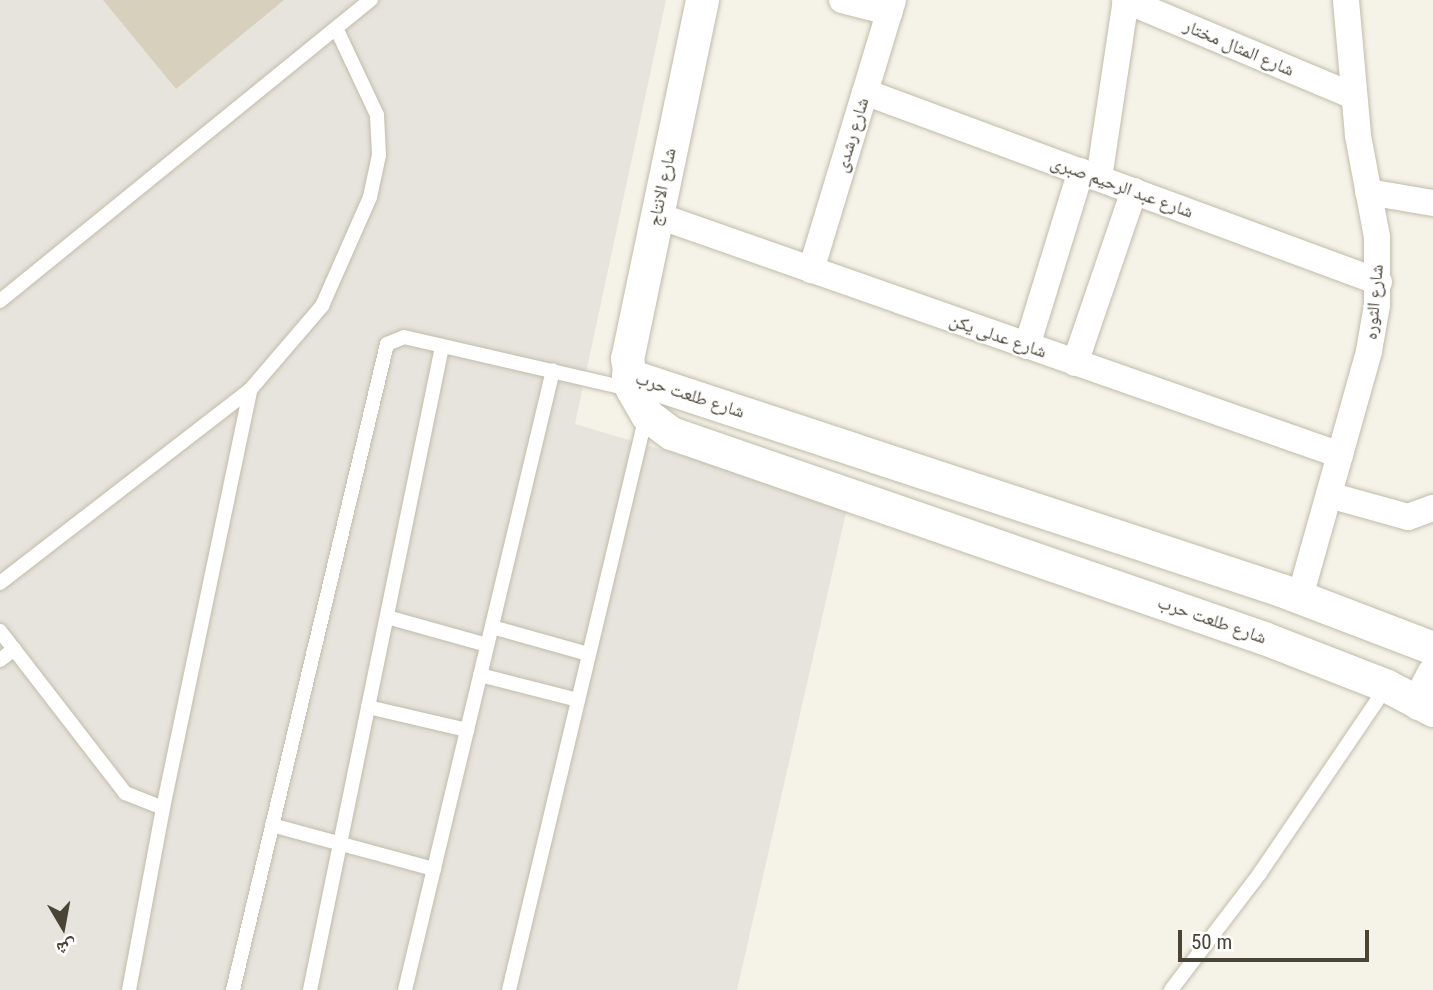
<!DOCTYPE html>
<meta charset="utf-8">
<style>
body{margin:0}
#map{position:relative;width:1433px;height:990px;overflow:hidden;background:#f5f2e8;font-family:"Roboto Condensed","Noto Naskh Arabic",sans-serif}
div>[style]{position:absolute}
.industrial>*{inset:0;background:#e7e4dd}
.building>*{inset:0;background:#d7d0bd}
.roads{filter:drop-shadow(0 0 2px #c1bcaa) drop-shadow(0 0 2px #c1bcaa)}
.service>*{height:14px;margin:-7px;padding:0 7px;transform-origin:7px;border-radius:7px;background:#fff}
.minor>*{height:26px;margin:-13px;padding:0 13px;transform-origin:13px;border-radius:13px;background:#fff}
.tertiary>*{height:33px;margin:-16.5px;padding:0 16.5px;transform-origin:16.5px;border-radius:16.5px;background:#fff}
span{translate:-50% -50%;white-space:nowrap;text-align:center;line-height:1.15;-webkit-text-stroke:5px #fff;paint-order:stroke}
.street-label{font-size:18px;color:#494436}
.north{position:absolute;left:28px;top:892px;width:70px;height:70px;-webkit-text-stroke:5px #fff;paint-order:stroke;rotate:170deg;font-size:19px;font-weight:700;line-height:28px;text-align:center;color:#494436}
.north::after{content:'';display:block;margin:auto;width:24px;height:32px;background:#494436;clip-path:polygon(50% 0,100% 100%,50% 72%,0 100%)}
.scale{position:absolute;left:1178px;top:930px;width:191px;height:32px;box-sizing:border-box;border:4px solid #494436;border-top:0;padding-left:9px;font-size:21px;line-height:24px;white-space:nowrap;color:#494436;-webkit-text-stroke:5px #fff;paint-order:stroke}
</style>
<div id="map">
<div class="industrial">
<i style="clip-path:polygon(0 0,666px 0,575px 424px,848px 504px,737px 990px,0 990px)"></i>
</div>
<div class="building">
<i style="clip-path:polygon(103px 0,284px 0,176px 89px)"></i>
</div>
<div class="roads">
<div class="service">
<i style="left:0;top:301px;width:478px;rotate:-39.1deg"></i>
<i style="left:0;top:583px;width:316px;rotate:-37.7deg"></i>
<i style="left:250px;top:390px;width:111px;rotate:-49.4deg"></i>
<i style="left:322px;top:306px;width:119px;rotate:-66.2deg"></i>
<i style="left:370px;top:197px;width:43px;rotate:-77.9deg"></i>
<i style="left:379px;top:155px;width:40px;rotate:-92.9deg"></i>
<i style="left:377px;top:115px;width:96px;rotate:-115.2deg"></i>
<i style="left:387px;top:617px;width:104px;rotate:15.6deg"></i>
<i style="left:492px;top:627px;width:100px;rotate:15.7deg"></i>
<i style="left:0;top:631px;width:205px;rotate:52.3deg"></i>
<i style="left:125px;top:793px;width:41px;rotate:21.5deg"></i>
<i style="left:163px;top:808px;width:427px;rotate:-78.2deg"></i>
<i style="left:0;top:660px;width:18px;rotate:-38deg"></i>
<i style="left:480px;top:675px;width:101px;rotate:14.3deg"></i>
<i style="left:368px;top:707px;width:102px;rotate:13.1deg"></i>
<i style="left:272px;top:825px;width:168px;rotate:15.2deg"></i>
<i style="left:129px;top:990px;width:185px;rotate:-79.4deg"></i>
<i style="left:233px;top:990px;width:664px;rotate:-76.59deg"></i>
<i style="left:387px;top:344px;width:18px;rotate:-22deg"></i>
<i style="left:404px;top:337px;width:232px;rotate:13deg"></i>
<i style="left:310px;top:990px;width:656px;rotate:-78.4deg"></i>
<i style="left:405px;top:990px;width:637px;rotate:-76.57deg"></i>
<i style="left:509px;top:990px;width:590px;rotate:-76.58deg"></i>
<i style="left:1171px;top:990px;width:147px;rotate:-52.7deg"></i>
<i style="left:1260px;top:873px;width:226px;rotate:-55.8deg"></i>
</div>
<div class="minor">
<i style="left:842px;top:0;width:49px;rotate:14.3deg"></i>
<i style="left:1125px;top:0;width:247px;rotate:22.8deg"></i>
<i style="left:865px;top:92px;width:548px;rotate:20.29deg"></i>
<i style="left:1099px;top:178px;width:180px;rotate:-81.4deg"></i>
<i style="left:1368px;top:192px;width:66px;rotate:9.6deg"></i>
<i style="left:656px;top:215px;width:725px;rotate:19.33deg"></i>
<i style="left:811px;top:270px;width:282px;rotate:-73.1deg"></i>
<i style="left:1027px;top:346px;width:183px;rotate:-72.9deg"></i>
<i style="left:1075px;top:363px;width:182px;rotate:-71.1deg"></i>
<i style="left:1329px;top:495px;width:82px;rotate:15.6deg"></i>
<i style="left:1408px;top:517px;width:27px;rotate:-20deg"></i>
<i style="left:1300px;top:597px;width:255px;rotate:-74.3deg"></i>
<i style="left:1369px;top:351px;width:47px;rotate:-80.1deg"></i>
<i style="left:1377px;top:305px;width:68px;rotate:-90deg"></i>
<i style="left:1377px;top:237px;width:104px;rotate:-100.6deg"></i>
<i style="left:1358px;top:135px;width:136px;rotate:-95.1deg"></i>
</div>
<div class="tertiary">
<i style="left:702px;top:0;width:366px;rotate:101.8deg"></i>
<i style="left:627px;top:358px;width:31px;rotate:81deg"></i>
<i style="left:632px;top:389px;width:30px;rotate:60deg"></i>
<i style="left:647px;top:415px;width:30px;rotate:37deg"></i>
<i style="left:671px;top:433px;width:627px;rotate:19.07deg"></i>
<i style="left:1264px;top:638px;width:132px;rotate:21.3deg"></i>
<i style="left:1387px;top:686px;width:52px;rotate:27.6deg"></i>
<i style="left:628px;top:375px;width:687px;rotate:18.22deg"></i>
<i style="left:1281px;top:590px;width:163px;rotate:20.9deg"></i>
<i style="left:1418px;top:703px;width:33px;rotate:-63deg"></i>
</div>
</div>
<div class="street-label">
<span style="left:1239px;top:48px;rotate:23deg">شارع المثال مختار</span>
<span style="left:852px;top:135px;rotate:-73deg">شارع رشدى</span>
<span style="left:662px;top:187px;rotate:-78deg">شارع الانتاج</span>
<span style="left:1122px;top:187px;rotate:20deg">شارع عبد الرحيم صبرى</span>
<span style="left:1374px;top:302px;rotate:-85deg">شارع الثوره</span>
<span style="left:998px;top:336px;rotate:19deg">شارع عدلى يكن</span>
<span style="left:690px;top:395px;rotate:18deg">شارع طلعت حرب</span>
<span style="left:1212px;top:620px;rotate:19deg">شارع طلعت حرب</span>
</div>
<div class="north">ش</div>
<div class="scale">50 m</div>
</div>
